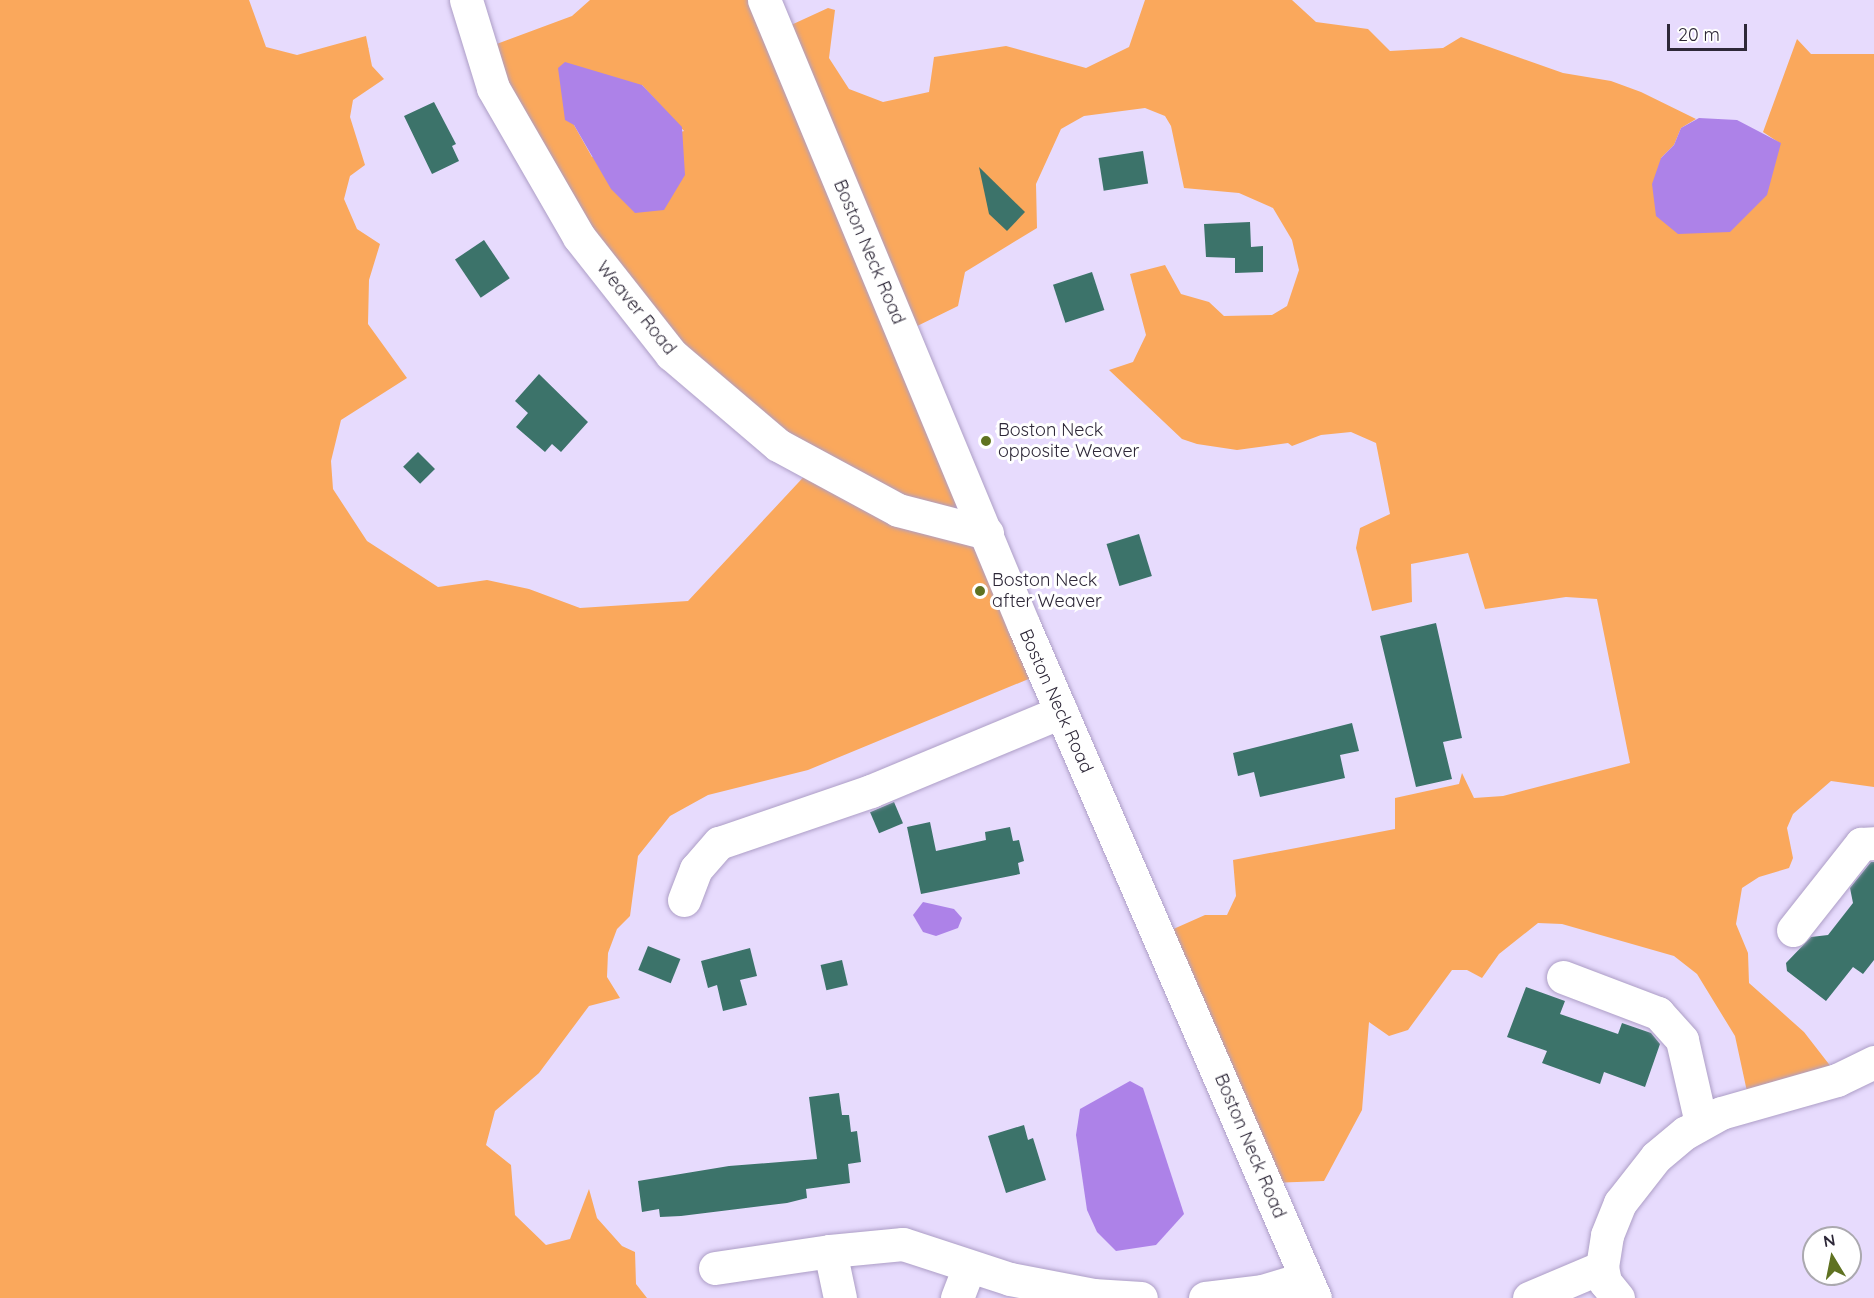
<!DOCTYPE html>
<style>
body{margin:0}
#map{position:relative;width:1874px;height:1298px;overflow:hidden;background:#e7dbfd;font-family:Quicksand,sans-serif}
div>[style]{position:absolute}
.green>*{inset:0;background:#faa85c}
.water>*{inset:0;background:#ad82e8}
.building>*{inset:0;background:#3c736a;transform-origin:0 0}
.roads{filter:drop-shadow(0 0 2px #ad9ec6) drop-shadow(0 0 2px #ad9ec6)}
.minor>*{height:33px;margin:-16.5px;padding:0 16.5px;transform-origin:16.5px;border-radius:16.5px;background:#fff}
.major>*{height:33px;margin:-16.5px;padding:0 16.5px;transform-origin:16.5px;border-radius:16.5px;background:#fff}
.dots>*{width:16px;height:16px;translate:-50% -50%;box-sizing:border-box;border:3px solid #fff;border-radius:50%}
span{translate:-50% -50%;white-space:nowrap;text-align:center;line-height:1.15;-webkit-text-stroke:6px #fff;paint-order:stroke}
.street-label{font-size:18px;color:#2e2838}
.poi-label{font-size:18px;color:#2e2838}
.left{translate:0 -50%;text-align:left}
.north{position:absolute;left:1802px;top:1226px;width:60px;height:60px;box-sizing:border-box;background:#fff;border:2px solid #aba9af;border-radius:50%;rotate:350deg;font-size:16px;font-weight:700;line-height:24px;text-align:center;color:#2e2838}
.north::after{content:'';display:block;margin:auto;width:21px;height:27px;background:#5f7221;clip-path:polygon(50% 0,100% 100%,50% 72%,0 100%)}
.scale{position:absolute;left:1667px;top:24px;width:80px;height:27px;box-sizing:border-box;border:3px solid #2e2838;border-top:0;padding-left:8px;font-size:18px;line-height:21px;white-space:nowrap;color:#2e2838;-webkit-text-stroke:4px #fff;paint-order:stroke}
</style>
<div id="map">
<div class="green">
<i style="clip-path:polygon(evenodd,0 0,249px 0,266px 47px,297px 55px,366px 36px,372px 66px,384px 79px,353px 100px,350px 117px,365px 165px,350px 176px,344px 199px,357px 229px,380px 244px,369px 280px,368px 324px,407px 378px,341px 420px,331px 461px,333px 489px,367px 541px,438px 587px,487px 580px,529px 589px,580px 608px,688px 601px,811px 469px,775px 442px,576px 235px,486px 48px,572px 16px,590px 0,761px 0,778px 31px,828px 8px,835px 10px,829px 58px,849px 89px,883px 102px,929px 92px,934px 57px,1006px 46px,1086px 68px,1129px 47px,1145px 0,1292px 0,1316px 22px,1368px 29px,1390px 51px,1443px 48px,1461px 37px,1563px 73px,1611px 81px,1641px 92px,1696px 119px,1681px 128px,1674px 145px,1661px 158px,1781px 144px,1763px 132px,1797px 39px,1811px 54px,1874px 54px,1874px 787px,1831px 781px,1793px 814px,1787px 828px,1793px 858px,1789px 868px,1759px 877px,1742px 888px,1736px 924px,1748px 953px,1749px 983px,1804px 1032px,1842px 1081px,1751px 1110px,1735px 1036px,1697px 974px,1674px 956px,1562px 924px,1538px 923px,1499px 954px,1482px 978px,1467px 970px,1452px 970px,1408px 1030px,1389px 1036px,1369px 1022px,1362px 1110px,1324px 1181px,1267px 1183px,1160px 935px,1205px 915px,1227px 915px,1236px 896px,1233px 860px,1395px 829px,1395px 798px,1459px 784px,1462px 773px,1474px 798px,1503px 796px,1630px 763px,1597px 599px,1566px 597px,1485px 609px,1468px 553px,1411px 564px,1412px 602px,1372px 611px,1356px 548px,1360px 528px,1390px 514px,1376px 443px,1351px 432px,1321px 435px,1292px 446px,1288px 443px,1237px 450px,1197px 444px,1182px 439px,1109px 370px,1133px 362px,1146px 335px,1130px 274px,1165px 265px,1181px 294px,1209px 302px,1224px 316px,1272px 315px,1287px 306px,1299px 270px,1292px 240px,1273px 208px,1239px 193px,1184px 188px,1171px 126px,1165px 116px,1145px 108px,1084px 116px,1061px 129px,1036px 184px,1037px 228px,965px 272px,958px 306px,905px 332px,1043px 673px,808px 770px,708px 795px,670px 816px,638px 856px,630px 916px,617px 929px,608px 953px,607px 977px,620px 998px,589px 1006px,539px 1073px,495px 1111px,486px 1145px,511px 1165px,515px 1215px,546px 1245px,570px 1239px,589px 1189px,597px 1218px,622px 1246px,635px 1252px,636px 1284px,647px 1298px,0 1298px,0 0,642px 85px,684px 131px,592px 157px,574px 125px,642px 85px)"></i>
</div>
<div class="water">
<i style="clip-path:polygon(565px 62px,642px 85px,682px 127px,685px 175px,664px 210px,635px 213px,611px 189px,574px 125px,565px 120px,558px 68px)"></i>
<i style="clip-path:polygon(1699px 118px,1737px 120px,1781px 143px,1767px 195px,1730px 232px,1678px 234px,1656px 216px,1652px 184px,1661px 158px,1674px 145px,1681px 128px)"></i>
<i style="clip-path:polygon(923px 902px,954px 909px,962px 918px,958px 928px,936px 936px,923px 932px,913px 915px)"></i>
<i style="clip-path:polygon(1130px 1081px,1143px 1088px,1184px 1214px,1156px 1245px,1116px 1251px,1097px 1232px,1087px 1210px,1076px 1135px,1080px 1109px)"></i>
</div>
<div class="building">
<i style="clip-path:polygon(434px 102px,456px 144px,452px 146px,459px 161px,432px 174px,404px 116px)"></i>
<i style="left:1143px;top:151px;width:33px;height:45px;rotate:81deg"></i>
<i style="clip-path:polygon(979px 167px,1025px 212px,1007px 231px,989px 214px)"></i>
<i style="clip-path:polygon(1250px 222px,1251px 247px,1263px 246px,1263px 272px,1235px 273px,1235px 258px,1206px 257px,1204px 224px)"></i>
<i style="left:484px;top:240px;width:46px;height:35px;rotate:56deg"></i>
<i style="left:1092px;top:272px;width:40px;height:41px;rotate:72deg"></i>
<i style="clip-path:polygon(539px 374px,588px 422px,561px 452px,552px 444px,545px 452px,516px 427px,528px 413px,515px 401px)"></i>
<i style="left:418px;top:452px;width:24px;height:21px;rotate:45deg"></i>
<i style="left:1139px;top:534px;width:44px;height:34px;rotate:73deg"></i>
<i style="clip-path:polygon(1436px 623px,1462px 738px,1443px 742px,1452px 779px,1416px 787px,1380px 636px)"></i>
<i style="clip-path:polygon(1352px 723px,1359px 751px,1340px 755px,1345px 778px,1260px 797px,1254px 772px,1238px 776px,1233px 753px)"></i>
<i style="left:894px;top:802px;width:23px;height:26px;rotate:67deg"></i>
<i style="clip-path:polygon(930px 822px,936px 851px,986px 840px,985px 832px,1010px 827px,1013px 841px,1019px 840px,1024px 861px,1018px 863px,1020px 874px,921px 894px,907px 827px)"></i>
<i style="clip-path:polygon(1871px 862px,1874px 862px,1874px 960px,1863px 974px,1853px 967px,1826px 1001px,1787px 971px,1786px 963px,1811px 937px,1828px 935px,1853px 903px,1850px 888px)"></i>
<i style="left:648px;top:946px;width:35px;height:26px;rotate:22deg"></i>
<i style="clip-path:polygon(750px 948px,757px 976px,740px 980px,747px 1005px,723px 1011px,717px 985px,708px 988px,701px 961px)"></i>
<i style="left:842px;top:960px;width:26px;height:22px;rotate:77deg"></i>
<i style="clip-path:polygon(1526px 987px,1565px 1001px,1560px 1014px,1618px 1034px,1622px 1023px,1651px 1033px,1660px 1044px,1645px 1087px,1604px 1072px,1600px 1084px,1542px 1063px,1547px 1051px,1507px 1037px)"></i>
<i style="clip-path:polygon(839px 1093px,842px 1115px,849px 1115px,851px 1132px,857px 1131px,861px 1162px,848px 1164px,850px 1183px,806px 1189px,807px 1198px,787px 1203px,681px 1216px,660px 1217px,659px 1209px,642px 1212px,638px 1181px,729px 1166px,817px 1159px,809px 1097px)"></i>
<i style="clip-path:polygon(1024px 1125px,1028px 1140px,1033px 1138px,1046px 1180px,1006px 1193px,988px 1136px)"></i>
</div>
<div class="roads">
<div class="minor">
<i style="left:466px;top:0;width:92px;rotate:72.9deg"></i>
<i style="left:493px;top:88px;width:172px;rotate:60deg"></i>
<i style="left:579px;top:237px;width:149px;rotate:51.8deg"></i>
<i style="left:671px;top:354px;width:140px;rotate:40.4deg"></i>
<i style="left:778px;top:445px;width:136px;rotate:28.4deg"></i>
<i style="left:898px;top:510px;width:92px;rotate:14.5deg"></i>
<i style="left:684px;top:900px;width:33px;rotate:-69deg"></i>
<i style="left:696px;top:869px;width:35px;rotate:-49deg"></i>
<i style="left:719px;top:843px;width:161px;rotate:-18.9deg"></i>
<i style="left:871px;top:791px;width:206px;rotate:-22.6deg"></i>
<i style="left:1793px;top:930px;width:110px;rotate:-51.7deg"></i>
<i style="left:1861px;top:844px;width:13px;rotate:-4deg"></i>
<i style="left:1563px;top:977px;width:102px;rotate:20.8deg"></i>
<i style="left:1658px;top:1013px;width:36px;rotate:48deg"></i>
<i style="left:1682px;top:1040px;width:85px;rotate:77.1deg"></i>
<i style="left:830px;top:1251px;width:73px;rotate:-5.5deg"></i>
<i style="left:903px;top:1244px;width:113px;rotate:18.1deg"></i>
<i style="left:1010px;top:1279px;width:85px;rotate:10.9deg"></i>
<i style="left:1093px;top:1295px;width:48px;rotate:3.6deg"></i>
<i style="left:715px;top:1268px;width:116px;rotate:-8.4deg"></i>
<i style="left:830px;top:1251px;width:48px;rotate:78deg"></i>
<i style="left:957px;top:1298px;width:33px;rotate:-69deg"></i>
<i style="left:1205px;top:1298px;width:57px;rotate:-7deg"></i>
<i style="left:1262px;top:1291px;width:46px;rotate:-16.5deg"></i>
<i style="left:1529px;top:1298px;width:79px;rotate:-23deg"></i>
<i style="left:1618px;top:1298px;width:21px;rotate:-129deg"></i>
<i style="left:1605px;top:1282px;width:15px;rotate:-101deg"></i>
<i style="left:1602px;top:1267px;width:32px;rotate:-81deg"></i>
<i style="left:1607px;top:1235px;width:35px;rotate:-68deg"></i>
<i style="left:1620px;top:1203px;width:58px;rotate:-52deg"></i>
<i style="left:1656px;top:1157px;width:38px;rotate:-40deg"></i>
<i style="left:1685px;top:1133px;width:41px;rotate:-29.1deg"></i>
<i style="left:1721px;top:1113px;width:121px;rotate:-15.9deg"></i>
<i style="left:1837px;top:1080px;width:41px;rotate:-25.9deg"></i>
</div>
<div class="major">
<i style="left:764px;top:0;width:678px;rotate:67.45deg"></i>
<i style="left:1024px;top:626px;width:732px;rotate:66.59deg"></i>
</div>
</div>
<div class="dots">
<i style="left:986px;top:441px;background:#5f7221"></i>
<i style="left:980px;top:591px;background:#5f7221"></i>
</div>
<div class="street-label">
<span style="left:869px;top:252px;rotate:67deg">Boston Neck Road</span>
<span style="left:636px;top:308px;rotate:51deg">Weaver Road</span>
<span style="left:1056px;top:701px;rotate:66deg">Boston Neck Road</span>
<span style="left:1250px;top:1146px;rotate:67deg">Boston Neck Road</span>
</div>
<div class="poi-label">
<span class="left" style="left:998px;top:441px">Boston Neck<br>opposite Weaver</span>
<span class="left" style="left:992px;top:591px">Boston Neck<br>after Weaver</span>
</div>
<div class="north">N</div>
<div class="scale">20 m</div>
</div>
